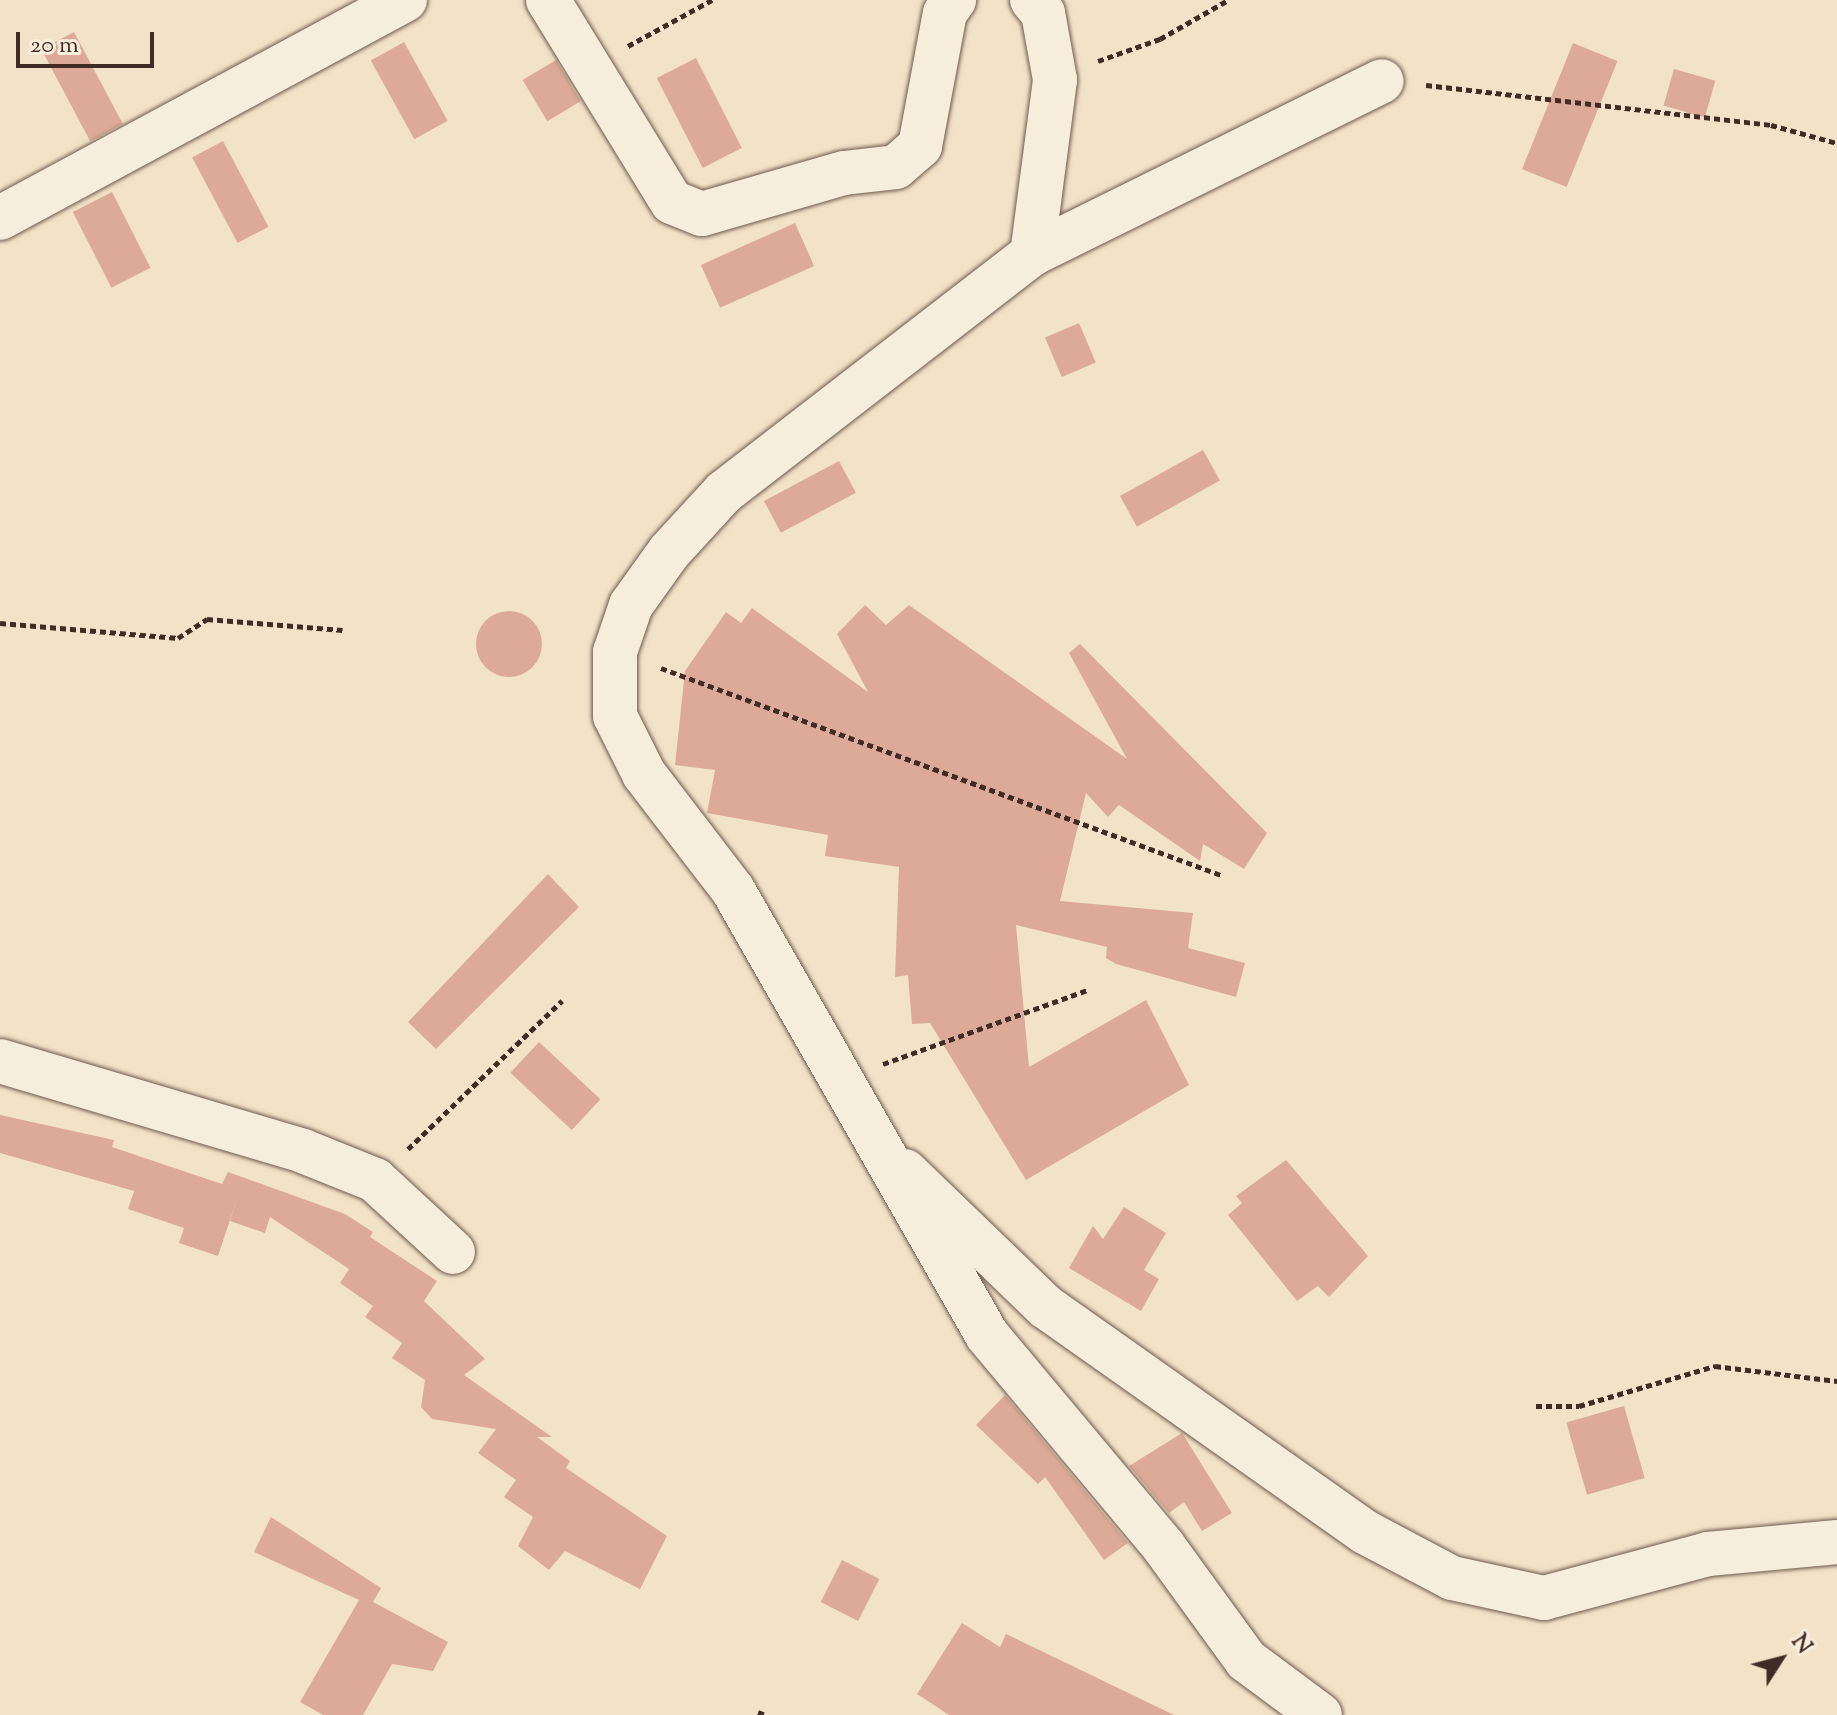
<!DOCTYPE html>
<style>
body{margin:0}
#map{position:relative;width:1837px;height:1715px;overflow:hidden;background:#f2e3c8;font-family:"Sorts Mill Goudy",serif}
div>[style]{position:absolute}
.building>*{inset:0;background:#da9;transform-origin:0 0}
.round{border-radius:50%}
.path>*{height:5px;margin-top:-2.5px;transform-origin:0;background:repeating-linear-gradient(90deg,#412c25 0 6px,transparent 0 10px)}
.roads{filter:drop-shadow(0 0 2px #6d5a4e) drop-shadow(0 0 2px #6d5a4e)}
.minor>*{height:44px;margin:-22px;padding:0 22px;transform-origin:22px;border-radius:22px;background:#f7eddb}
span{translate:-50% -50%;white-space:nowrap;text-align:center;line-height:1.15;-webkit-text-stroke:6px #f7eddb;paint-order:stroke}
.north{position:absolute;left:1741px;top:1619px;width:80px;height:80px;-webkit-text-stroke:6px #f7eddb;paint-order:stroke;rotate:54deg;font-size:22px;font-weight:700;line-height:32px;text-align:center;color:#412c25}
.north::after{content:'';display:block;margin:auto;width:28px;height:36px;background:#412c25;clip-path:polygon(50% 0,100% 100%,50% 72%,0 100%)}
.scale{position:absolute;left:16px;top:32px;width:138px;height:36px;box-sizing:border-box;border:4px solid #412c25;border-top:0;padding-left:10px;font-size:24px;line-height:28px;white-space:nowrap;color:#412c25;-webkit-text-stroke:6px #f7eddb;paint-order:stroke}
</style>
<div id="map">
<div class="building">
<i style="left:74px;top:32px;width:104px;height:37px;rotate:62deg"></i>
<i style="left:404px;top:42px;width:90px;height:38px;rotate:61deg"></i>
<i style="left:1573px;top:43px;width:48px;height:136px;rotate:22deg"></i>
<i style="left:696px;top:58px;width:101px;height:44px;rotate:63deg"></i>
<i style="left:556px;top:60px;width:48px;height:39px;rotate:59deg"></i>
<i style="left:1674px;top:69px;width:43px;height:38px;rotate:16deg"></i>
<i style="left:223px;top:141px;width:97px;height:35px;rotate:62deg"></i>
<i style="left:112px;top:192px;width:85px;height:44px;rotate:63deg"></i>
<i style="left:795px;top:223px;width:47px;height:103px;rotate:66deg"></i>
<i style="left:1079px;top:323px;width:43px;height:37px;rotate:67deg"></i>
<i style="left:1203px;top:450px;width:35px;height:95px;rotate:61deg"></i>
<i style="left:839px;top:461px;width:36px;height:85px;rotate:62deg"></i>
<i style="clip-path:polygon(865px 605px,886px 625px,909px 605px,1127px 759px,1069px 653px,1080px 644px,1267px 833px,1244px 869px,1203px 844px,1200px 861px,1119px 805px,1108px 817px,1086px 793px,1060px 901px,1193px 913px,1188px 948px,1245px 963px,1236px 997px,1116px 964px,1106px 958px,1107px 947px,1016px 925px,1029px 1067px,1146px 1000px,1189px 1085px,1026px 1180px,930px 1023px,912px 1024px,908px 975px,895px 977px,899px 867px,825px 856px,828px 835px,707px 813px,715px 770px,675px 765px,685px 671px,726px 612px,741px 623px,752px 608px,868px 692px,837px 634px)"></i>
<i class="round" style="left:476px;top:611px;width:66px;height:66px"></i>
<i style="clip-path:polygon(548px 874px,579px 907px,436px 1049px,408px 1022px)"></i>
<i style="left:539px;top:1042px;width:84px;height:42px;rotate:43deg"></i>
<i style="clip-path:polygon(0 1115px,114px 1140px,112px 1147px,222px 1184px,228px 1172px,345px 1214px,373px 1232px,370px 1237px,437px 1281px,424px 1301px,485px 1359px,464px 1375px,552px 1437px,537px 1437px,570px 1461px,566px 1468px,667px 1536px,640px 1589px,565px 1551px,549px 1570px,518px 1546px,533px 1517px,504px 1497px,516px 1480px,478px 1453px,496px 1429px,432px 1419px,421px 1407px,425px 1380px,392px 1358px,402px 1343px,365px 1317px,373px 1306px,340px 1283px,349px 1269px,270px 1217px,265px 1233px,230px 1221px,238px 1196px,218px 1256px,179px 1243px,184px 1228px,128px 1209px,134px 1191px,0 1153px)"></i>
<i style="clip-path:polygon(1286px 1160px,1368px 1256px,1329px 1297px,1318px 1286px,1297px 1301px,1228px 1215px,1242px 1203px,1236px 1196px)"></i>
<i style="clip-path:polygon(1124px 1207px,1166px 1233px,1144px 1270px,1159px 1279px,1141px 1311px,1069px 1268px,1093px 1226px,1103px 1239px)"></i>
<i style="clip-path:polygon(1005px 1395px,1128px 1543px,1104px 1560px,1045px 1477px,1038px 1484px,976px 1425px)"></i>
<i style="left:1624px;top:1406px;width:75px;height:60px;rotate:74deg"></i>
<i style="clip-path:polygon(1182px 1433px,1232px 1513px,1202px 1531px,1184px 1502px,1169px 1513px,1129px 1466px)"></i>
<i style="clip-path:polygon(271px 1517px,381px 1588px,373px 1602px,448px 1642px,433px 1671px,392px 1664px,363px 1715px,323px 1715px,300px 1702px,359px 1600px,254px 1552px)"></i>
<i style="left:842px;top:1560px;width:42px;height:47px;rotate:27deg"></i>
<i style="clip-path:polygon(962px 1623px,1000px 1647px,1006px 1634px,1174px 1715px,949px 1715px,917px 1694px)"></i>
</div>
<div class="path">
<i style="left:628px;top:46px;width:96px;rotate:-28.7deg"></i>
<i style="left:1098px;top:61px;width:66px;rotate:-19.5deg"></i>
<i style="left:1160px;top:39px;width:78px;rotate:-29.8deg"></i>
<i style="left:1426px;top:85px;width:347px;rotate:6.6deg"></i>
<i style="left:1771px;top:125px;width:68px;rotate:15.3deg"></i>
<i style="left:0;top:623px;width:179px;rotate:4.8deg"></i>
<i style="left:178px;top:638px;width:35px;rotate:-33deg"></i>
<i style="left:207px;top:619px;width:136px;rotate:4.6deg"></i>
<i style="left:661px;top:668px;width:597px;rotate:20.29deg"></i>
<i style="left:883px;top:1064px;width:217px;rotate:-19.9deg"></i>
<i style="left:408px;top:1149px;width:214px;rotate:-43.9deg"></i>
<i style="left:1536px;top:1406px;width:43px"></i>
<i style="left:1579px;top:1406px;width:142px;rotate:-16.4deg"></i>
<i style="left:1715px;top:1366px;width:123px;rotate:7deg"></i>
<i style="left:758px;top:1712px;width:8px;rotate:23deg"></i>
</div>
<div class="roads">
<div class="minor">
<i style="left:548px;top:0;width:237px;rotate:58.5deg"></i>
<i style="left:672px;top:202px;width:32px;rotate:22deg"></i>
<i style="left:702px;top:214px;width:148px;rotate:-16.1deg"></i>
<i style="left:844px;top:173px;width:52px;rotate:-6.6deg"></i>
<i style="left:896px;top:167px;width:32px;rotate:-41deg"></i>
<i style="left:920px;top:146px;width:135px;rotate:-79.4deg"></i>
<i style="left:945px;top:13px;width:16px;rotate:-55deg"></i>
<i style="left:1032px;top:0;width:17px;rotate:50deg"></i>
<i style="left:1043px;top:13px;width:68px;rotate:79.8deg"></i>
<i style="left:1055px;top:80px;width:176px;rotate:97.5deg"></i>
<i style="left:1032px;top:254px;width:389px;rotate:142.3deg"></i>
<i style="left:724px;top:492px;width:81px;rotate:132.5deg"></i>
<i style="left:669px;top:552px;width:65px;rotate:125.6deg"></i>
<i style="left:631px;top:605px;width:50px;rotate:108.8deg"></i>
<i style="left:615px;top:652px;width:64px;rotate:90deg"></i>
<i style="left:615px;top:716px;width:65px;rotate:63.4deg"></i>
<i style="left:644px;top:774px;width:146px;rotate:52.5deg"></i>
<i style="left:733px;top:890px;width:512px;rotate:60.28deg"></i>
<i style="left:987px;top:1335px;width:276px;rotate:50.1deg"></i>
<i style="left:1164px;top:1547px;width:140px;rotate:54deg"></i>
<i style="left:1246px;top:1660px;width:92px;rotate:36.6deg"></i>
<i style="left:0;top:218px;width:460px;rotate:-28.3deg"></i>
<i style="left:1032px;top:254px;width:390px;rotate:-26.3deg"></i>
<i style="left:0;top:1061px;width:316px;rotate:16.5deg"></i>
<i style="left:303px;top:1151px;width:78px;rotate:21.9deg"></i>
<i style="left:375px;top:1180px;width:106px;rotate:42.7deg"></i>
<i style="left:905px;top:1171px;width:196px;rotate:44deg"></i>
<i style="left:1046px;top:1307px;width:390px;rotate:35.2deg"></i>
<i style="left:1365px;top:1532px;width:98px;rotate:27.9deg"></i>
<i style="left:1452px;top:1578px;width:94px;rotate:12.3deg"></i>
<i style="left:1544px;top:1598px;width:170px;rotate:-15deg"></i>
<i style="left:1708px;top:1554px;width:130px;rotate:-5.3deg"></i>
</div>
</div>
<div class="north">N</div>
<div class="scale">20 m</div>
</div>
